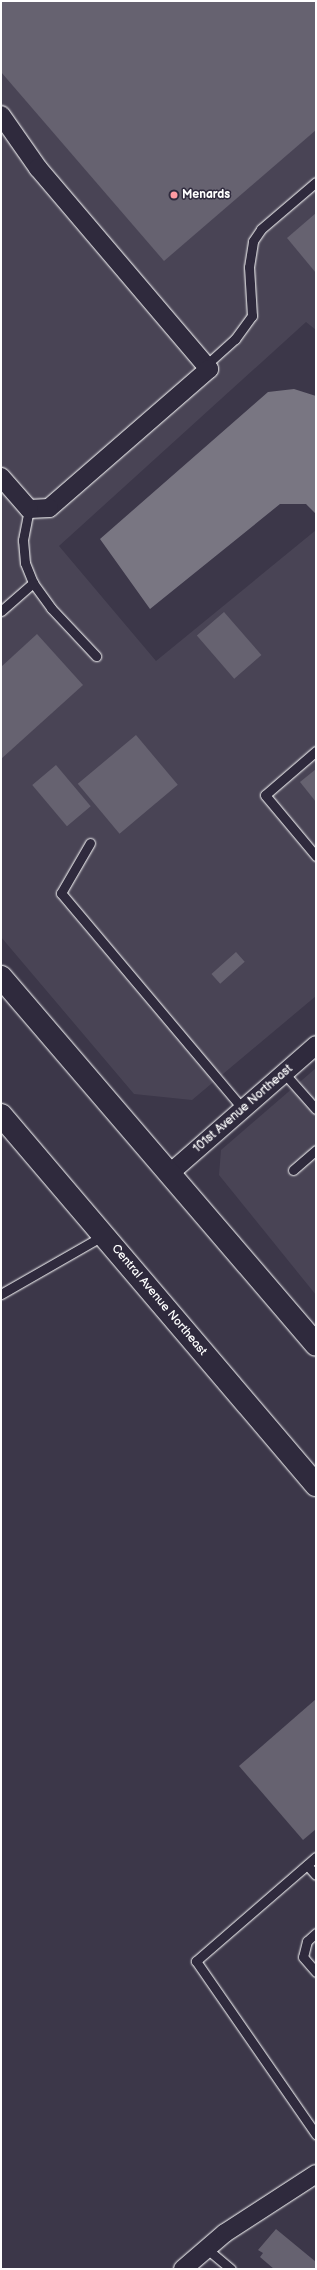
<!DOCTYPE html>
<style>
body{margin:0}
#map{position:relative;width:317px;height:2270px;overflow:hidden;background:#3c3749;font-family:"Balsamiq Sans",sans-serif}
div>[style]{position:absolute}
.built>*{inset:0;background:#494455}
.water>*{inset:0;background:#797682}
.building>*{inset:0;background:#666270;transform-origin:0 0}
.roads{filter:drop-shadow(0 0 1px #fff) drop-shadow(0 0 1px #fff)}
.service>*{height:9px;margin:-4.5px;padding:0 4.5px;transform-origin:4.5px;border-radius:4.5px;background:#2f2a3d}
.minor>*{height:18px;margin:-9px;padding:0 9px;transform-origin:9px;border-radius:9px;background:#2f2a3d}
.trunk>*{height:22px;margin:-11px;padding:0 11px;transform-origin:11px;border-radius:11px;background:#2f2a3d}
.dots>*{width:11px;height:11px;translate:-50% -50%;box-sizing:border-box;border:2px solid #2f2a3d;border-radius:50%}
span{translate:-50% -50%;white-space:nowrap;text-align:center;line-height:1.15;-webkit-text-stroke:3px #2f2a3d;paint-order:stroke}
.poi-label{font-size:12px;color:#fff;font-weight:700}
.left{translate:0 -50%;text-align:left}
.street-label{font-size:12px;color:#fff}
.frame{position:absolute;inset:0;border:2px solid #fff;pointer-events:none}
</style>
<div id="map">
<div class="built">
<i style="clip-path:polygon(1px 1px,316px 1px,316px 330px,306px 322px,59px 546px,156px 661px,316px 530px,316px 996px,192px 1100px,134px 1094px,1px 937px)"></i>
<i style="clip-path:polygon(316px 1068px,316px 1295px,219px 1175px,221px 1150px)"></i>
</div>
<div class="water">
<i style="clip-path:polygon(294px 389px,316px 396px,316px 514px,306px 504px,280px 504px,150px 609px,100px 539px,268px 392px)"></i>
</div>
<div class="building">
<i style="clip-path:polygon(1px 1px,316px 1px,316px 130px,164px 261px,1px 72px)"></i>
<i style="clip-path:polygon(316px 213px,316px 273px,287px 238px)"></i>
<i style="left:224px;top:612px;width:57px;height:36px;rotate:49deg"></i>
<i style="clip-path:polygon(37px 634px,83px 685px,1px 759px,1px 667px)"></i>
<i style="left:136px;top:735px;width:65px;height:76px;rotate:50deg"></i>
<i style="left:56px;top:765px;width:54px;height:31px;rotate:50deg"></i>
<i style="clip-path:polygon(316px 769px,316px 802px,300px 782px)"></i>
<i style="left:236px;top:952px;width:13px;height:33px;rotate:48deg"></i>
<i style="clip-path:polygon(316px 1699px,316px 1829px,303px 1840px,239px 1766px)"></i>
<i style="clip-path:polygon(276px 2229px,316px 2262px,316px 2269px,274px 2269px,260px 2257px,263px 2253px,258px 2250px)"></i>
</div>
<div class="roads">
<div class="service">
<i style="left:206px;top:365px;width:39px;rotate:-42deg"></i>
<i style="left:235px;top:339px;width:29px;rotate:-54deg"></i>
<i style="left:252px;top:316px;width:49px;rotate:-93.5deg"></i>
<i style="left:249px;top:267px;width:26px;rotate:-81deg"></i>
<i style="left:253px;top:241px;width:14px;rotate:-56deg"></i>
<i style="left:261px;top:229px;width:72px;rotate:-40.5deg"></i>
<i style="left:29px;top:509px;width:32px;rotate:101deg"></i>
<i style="left:23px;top:540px;width:23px;rotate:85deg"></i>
<i style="left:25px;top:563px;width:22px;rotate:68deg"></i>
<i style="left:33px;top:583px;width:31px;rotate:54deg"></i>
<i style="left:51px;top:608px;width:66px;rotate:46.8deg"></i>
<i style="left:1px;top:611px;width:43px;rotate:-41.2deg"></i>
<i style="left:316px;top:751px;width:67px;rotate:139.2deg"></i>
<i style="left:265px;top:795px;width:80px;rotate:50.1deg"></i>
<i style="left:90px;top:843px;width:58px;rotate:120.1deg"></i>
<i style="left:61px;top:893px;width:282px;rotate:49.9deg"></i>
<i style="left:284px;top:1073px;width:48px;rotate:48.4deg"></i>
<i style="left:293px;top:1170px;width:30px;rotate:-41deg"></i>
<i style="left:1px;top:1294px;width:119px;rotate:-29.8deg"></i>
<i style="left:316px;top:1857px;width:159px;rotate:139.1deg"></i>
<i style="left:196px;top:1961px;width:211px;rotate:55.3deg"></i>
<i style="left:307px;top:1865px;width:13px;rotate:48deg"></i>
<i style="left:316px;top:1933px;width:12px;rotate:138deg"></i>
<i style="left:307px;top:1941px;width:16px;rotate:104deg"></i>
<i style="left:303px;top:1957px;width:20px;rotate:49deg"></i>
<i style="left:207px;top:2249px;width:31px;rotate:40deg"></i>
</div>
<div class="minor">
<i style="left:1px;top:115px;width:65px;rotate:55.1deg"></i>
<i style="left:38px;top:168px;width:264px;rotate:49.6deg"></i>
<i style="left:209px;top:369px;width:212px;rotate:139deg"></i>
<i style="left:49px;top:508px;width:20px;rotate:177deg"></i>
<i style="left:29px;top:509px;width:43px;rotate:-131.2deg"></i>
<i style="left:170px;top:1173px;width:194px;rotate:-41.2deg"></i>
<i style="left:183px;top:2269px;width:55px;rotate:-40.6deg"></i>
<i style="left:225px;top:2233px;width:108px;rotate:-33deg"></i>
</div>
<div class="trunk">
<i style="left:1px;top:977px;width:484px;rotate:49.4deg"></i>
<i style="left:1px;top:1115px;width:486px;rotate:49.6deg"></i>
</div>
</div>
<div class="dots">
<i style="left:174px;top:195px;background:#ff9aa2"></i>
</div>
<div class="poi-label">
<span class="left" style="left:182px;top:195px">Menards</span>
</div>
<div class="street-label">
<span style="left:243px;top:1109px;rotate:-41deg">101st Avenue Northeast</span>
<span style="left:159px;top:1300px;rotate:50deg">Central Avenue Northeast</span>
</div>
<div class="frame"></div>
</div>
